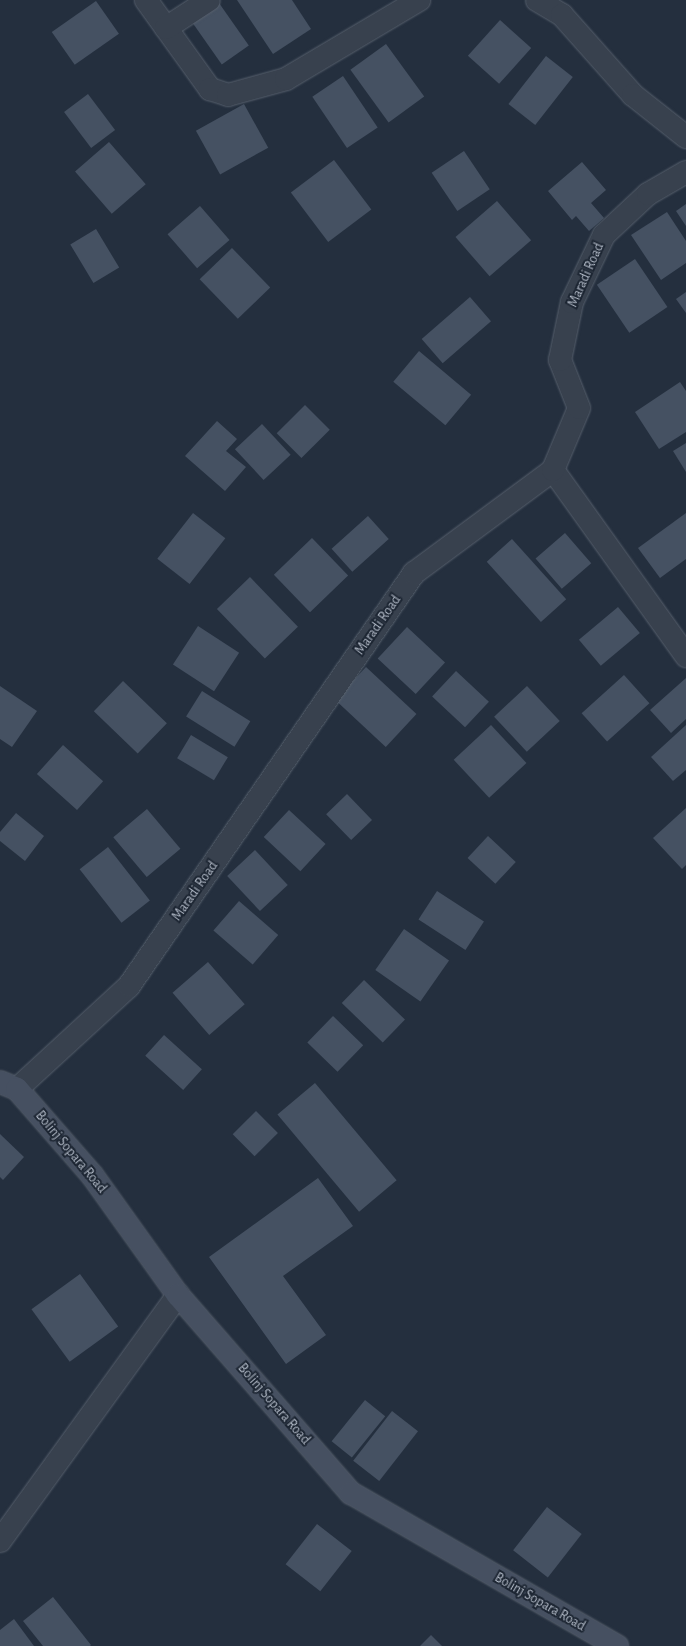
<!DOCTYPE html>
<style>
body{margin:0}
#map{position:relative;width:686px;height:1646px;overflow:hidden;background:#242f3e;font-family:"Alegreya Sans",sans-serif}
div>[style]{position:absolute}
.building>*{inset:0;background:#455162;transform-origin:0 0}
.roads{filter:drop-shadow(0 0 1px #565f6c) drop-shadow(0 0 1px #565f6c)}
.street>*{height:22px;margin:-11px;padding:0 11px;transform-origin:11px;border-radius:11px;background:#38414e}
.secondary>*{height:22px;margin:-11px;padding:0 11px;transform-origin:11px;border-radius:11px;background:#465061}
span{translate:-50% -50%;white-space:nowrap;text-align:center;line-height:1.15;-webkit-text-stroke:4px #1d2633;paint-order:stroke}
.street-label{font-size:14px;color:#b4bcc9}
</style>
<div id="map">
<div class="building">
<i style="clip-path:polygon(237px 0,292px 0,311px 29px,273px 54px)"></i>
<i style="left:96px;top:1px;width:40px;height:54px;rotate:55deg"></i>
<i style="left:219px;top:3px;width:52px;height:33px;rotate:55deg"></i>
<i style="left:500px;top:20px;width:42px;height:48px;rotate:42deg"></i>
<i style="left:386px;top:44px;width:65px;height:44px;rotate:54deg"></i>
<i style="left:546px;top:56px;width:34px;height:61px;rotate:38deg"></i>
<i style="left:343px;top:76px;width:62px;height:37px;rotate:56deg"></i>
<i style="left:88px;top:94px;width:45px;height:30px;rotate:53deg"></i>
<i style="left:244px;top:104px;width:50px;height:55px;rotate:61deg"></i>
<i style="left:109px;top:142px;width:56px;height:45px;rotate:49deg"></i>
<i style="left:464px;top:151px;width:46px;height:39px;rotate:56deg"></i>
<i style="left:334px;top:160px;width:62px;height:54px;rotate:53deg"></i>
<i style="clip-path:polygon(582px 162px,606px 190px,591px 203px,604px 218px,589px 231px,576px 216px,572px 220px,548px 191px)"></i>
<i style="left:497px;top:201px;width:52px;height:55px;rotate:49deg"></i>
<i style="clip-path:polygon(686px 204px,686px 226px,676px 211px)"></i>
<i style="left:200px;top:206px;width:45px;height:43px;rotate:49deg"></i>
<i style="clip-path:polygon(667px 212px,686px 241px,686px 263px,661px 280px,631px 235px)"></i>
<i style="left:96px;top:229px;width:45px;height:30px;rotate:59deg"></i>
<i style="left:232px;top:248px;width:55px;height:45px;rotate:46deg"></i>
<i style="left:635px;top:259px;width:58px;height:46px;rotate:56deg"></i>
<i style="clip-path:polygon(686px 292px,686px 313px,676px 299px)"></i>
<i style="left:470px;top:297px;width:32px;height:64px;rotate:49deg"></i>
<i style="left:419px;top:351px;width:68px;height:40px;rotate:40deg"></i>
<i style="clip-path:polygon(680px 382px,686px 391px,686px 432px,659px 449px,635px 412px)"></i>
<i style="left:305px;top:405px;width:35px;height:40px;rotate:45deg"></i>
<i style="clip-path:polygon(217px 421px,237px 439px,226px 451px,246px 467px,225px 491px,185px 456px)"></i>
<i style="left:262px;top:424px;width:42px;height:37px;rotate:47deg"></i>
<i style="clip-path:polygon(686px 443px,686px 472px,673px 451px)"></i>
<i style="left:193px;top:513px;width:41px;height:58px;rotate:38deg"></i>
<i style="clip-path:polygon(686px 513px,686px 559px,660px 578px,638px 548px)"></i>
<i style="left:368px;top:516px;width:31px;height:49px;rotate:48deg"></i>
<i style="left:565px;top:533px;width:40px;height:39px;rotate:49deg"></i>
<i style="left:312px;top:538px;width:52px;height:53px;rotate:46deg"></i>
<i style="left:512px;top:539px;width:81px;height:34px;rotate:48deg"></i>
<i style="left:250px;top:577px;width:69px;height:46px;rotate:46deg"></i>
<i style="left:618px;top:607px;width:34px;height:51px;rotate:50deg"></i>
<i style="left:198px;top:626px;width:49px;height:46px;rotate:33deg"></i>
<i style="left:407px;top:627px;width:52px;height:43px;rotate:43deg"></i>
<i style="left:366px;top:667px;width:69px;height:45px;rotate:43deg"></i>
<i style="left:456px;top:671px;width:45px;height:35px;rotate:43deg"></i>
<i style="left:624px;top:675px;width:38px;height:57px;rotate:48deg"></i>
<i style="clip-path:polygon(686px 678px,686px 719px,671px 733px,650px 710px)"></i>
<i style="left:123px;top:681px;width:61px;height:42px;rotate:44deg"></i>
<i style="clip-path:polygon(0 686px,37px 711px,12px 747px,0 739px)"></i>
<i style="left:527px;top:686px;width:48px;height:45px;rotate:47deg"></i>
<i style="left:202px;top:691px;width:57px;height:30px;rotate:32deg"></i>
<i style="left:491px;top:725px;width:52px;height:51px;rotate:47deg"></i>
<i style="clip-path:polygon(686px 725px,686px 770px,673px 781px,651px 757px)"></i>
<i style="left:191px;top:735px;width:43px;height:27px;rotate:31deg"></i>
<i style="left:63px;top:745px;width:54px;height:39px;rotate:42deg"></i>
<i style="left:347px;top:794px;width:36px;height:29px;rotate:46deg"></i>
<i style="clip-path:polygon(686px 808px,686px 865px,682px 869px,653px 838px)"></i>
<i style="left:147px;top:809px;width:52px;height:44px;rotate:50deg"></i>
<i style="left:289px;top:810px;width:50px;height:37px;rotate:43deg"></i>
<i style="clip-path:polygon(16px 813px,44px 836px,25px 861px,0 841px,0 832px)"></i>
<i style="left:488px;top:836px;width:38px;height:30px;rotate:43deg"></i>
<i style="left:108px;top:847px;width:68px;height:36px;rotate:52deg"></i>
<i style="left:255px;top:850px;width:48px;height:38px;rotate:47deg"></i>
<i style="left:437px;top:891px;width:56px;height:34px;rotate:33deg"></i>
<i style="left:239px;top:901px;width:52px;height:39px;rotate:41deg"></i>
<i style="left:404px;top:929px;width:55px;height:50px;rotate:35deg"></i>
<i style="left:208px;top:962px;width:56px;height:47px;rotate:49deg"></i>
<i style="left:364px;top:980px;width:57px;height:32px;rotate:44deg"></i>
<i style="left:333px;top:1016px;width:42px;height:37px;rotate:44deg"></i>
<i style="left:164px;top:1035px;width:51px;height:28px;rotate:42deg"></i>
<i style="left:315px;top:1083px;width:127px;height:49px;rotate:50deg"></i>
<i style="left:256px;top:1111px;width:31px;height:33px;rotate:45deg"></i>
<i style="clip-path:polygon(0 1134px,24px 1157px,3px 1180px,0 1177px)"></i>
<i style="clip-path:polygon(318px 1178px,353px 1226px,283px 1276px,326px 1335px,286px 1364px,209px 1257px)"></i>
<i style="left:80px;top:1274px;width:65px;height:60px;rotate:54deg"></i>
<i style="left:365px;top:1400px;width:26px;height:53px;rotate:39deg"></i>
<i style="left:392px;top:1411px;width:33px;height:63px;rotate:38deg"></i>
<i style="left:547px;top:1507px;width:44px;height:55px;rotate:38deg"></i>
<i style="left:317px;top:1524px;width:44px;height:51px;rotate:38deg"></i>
<i style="clip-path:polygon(53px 1597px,91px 1645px,90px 1646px,43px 1646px,23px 1621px)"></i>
<i style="clip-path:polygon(14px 1619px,34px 1646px,0 1646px,0 1630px)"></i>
<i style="clip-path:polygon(431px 1635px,442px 1646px,420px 1646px)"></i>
</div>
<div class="roads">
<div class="street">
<i style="left:146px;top:0;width:110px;rotate:54.3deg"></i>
<i style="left:210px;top:89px;width:19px;rotate:18deg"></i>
<i style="left:228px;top:95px;width:60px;rotate:-15.4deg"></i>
<i style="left:286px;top:79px;width:155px;rotate:-30.7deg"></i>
<i style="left:537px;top:0;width:29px;rotate:31deg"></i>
<i style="left:562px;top:15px;width:107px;rotate:48.4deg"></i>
<i style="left:633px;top:95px;width:68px;rotate:38.4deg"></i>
<i style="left:166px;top:28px;width:51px;rotate:-33.1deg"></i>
<i style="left:553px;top:470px;width:229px;rotate:54.4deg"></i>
<i style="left:17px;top:1089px;width:152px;rotate:-42.6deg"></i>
<i style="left:129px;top:986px;width:502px;rotate:-55.39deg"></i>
<i style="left:414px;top:573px;width:173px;rotate:-36.5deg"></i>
<i style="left:553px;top:470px;width:67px;rotate:-67.2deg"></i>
<i style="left:579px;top:408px;width:52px;rotate:-111.6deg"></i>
<i style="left:560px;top:360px;width:59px;rotate:-78.3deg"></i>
<i style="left:572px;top:302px;width:74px;rotate:-64.5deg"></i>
<i style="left:604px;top:235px;width:60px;rotate:-43deg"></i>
<i style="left:648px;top:194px;width:44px;rotate:-30.1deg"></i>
<i style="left:0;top:1541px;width:304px;rotate:-54.1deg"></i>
</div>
<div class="secondary">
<i style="left:0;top:1082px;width:18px;rotate:22deg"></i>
<i style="left:17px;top:1089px;width:114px;rotate:48.9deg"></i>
<i style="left:92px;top:1175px;width:148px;rotate:54.4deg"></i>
<i style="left:178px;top:1295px;width:263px;rotate:48.9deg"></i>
<i style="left:351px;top:1493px;width:307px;rotate:29.9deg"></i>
</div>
</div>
<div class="street-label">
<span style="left:586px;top:275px;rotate:-66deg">Maradi Road</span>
<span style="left:378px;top:625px;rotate:-55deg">Maradi Road</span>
<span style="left:195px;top:891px;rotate:-55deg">Maradi Road</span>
<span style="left:71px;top:1152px;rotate:50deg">Bolinj Sopara Road</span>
<span style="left:274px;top:1404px;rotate:49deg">Bolinj Sopara Road</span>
<span style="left:540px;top:1602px;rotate:30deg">Bolinj Sopara Road</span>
</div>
</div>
